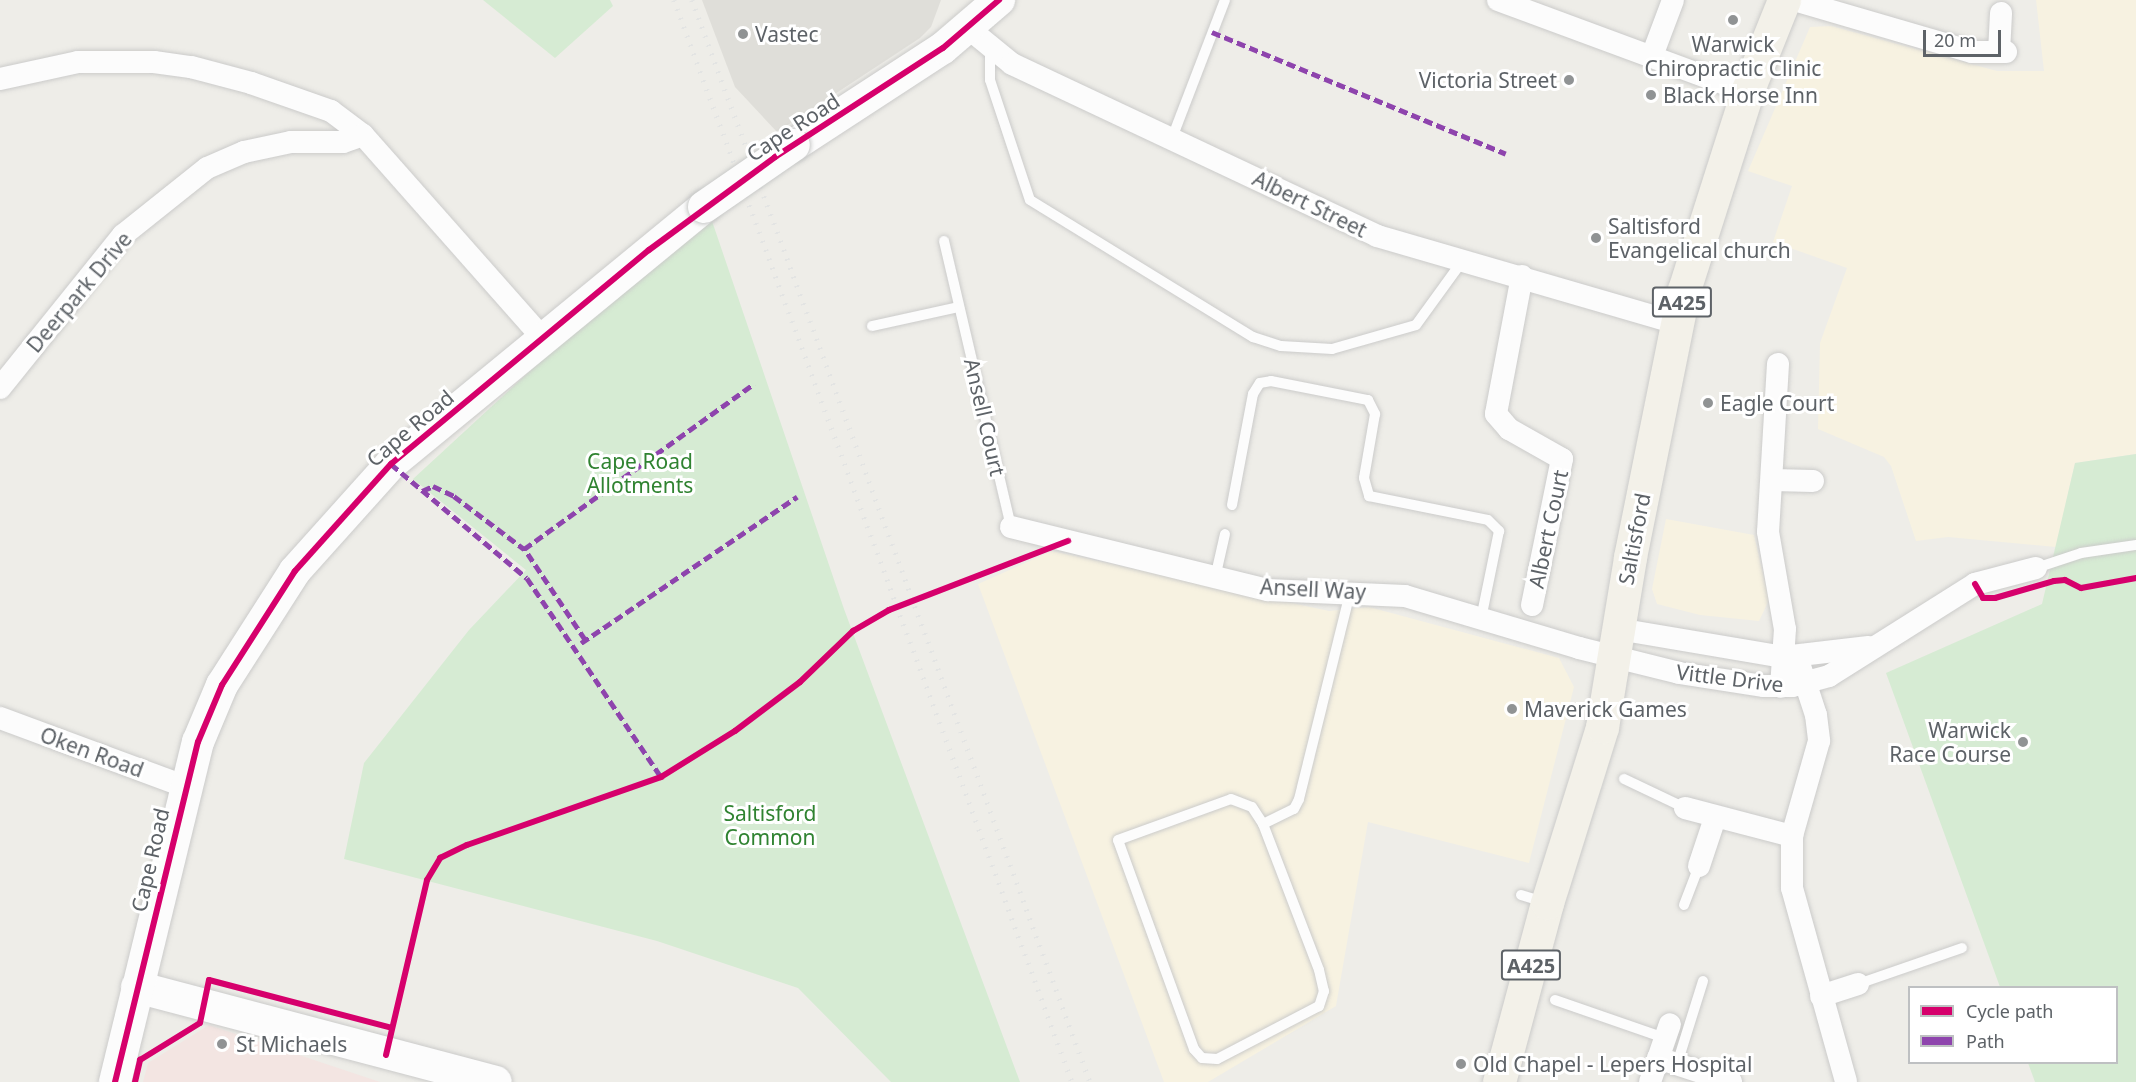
<!DOCTYPE html>
<style>
body{margin:0}
#map{position:relative;width:2136px;height:1082px;overflow:hidden;background:#eeede8;font-family:"Noto Sans",sans-serif}
div>[style]{position:absolute}
.commercial>*{inset:0;background:#f7f2e1}
.industrial>*{inset:0;background:#dfded9}
.medical>*{inset:0;background:#f3e5e2}
.green>*{inset:0;background:#d6ebd3}
.roads{filter:drop-shadow(0 0 2px #cbcbca) drop-shadow(0 0 2px #cbcbca)}
.lane>*{height:10px;margin:-5px;padding:0 5px;transform-origin:5px;border-radius:5px;background:#fcfcfc}
.street>*{height:22px;margin:-11px;padding:0 11px;transform-origin:11px;border-radius:11px;background:#fcfcfc}
.secondary>*{height:32px;margin:-16px;padding:0 16px;transform-origin:16px;border-radius:16px;background:#fcfcfc}
.primary>*{height:33px;margin:-16.5px;padding:0 16.5px;transform-origin:16.5px;border-radius:16.5px;background:#f3f1e9}
.rail>*{height:4.5px;margin-top:-2.25px;transform-origin:0;background:repeating-linear-gradient(90deg,#e3e4e3 0 1.5px,transparent 0 9.5px)}
.bridges{filter:drop-shadow(0 0 2px #c9cac9) drop-shadow(0 0 2px #c9cac9)}
.secondary-bridge>*{height:32px;margin:-16px;padding:0 16px;transform-origin:16px;border-radius:16px;background:#fcfcfc}
.quiet>*{height:4.5px;margin-top:-2.25px;transform-origin:0;background:repeating-linear-gradient(90deg,#8e44ad 0 9px,transparent 0 13.5px)}
.cycleway>*{height:6px;margin:-3px;padding:0 3px;transform-origin:3px;border-radius:3px;background:#d6006c}
.dots>*{width:16px;height:16px;translate:-50% -50%;box-sizing:border-box;border:3px solid #fff;border-radius:50%}
span{translate:-50% -50%;white-space:nowrap;text-align:center;line-height:1.15;-webkit-text-stroke:6px #fff;paint-order:stroke}
.shield-label span{padding:2px 4px;background:#fff;border:2px solid;border-radius:4px;-webkit-text-stroke-width:0}
.shield-label{font-size:20px;color:#5d6267;font-weight:700}
.poi-label{font-size:21px;color:#5d6267}
.left{translate:0 -50%;text-align:left}
.right{translate:-100% -50%;text-align:right}
.street-label{font-size:21px;color:#5d6267}
.park-label{font-size:21px;color:#308331}
.legend{position:absolute;left:1908px;top:986px;width:210px;height:78px;box-sizing:border-box;background:#fff;border:2px solid #bec0c2;margin:0;padding:8px 10px;list-style:none;font-size:18px;color:#5d6267}
.legend li{display:flex;align-items:center;gap:12px;height:30px}
.legend b{width:30px;border:2px solid #bec0c2}
.scale{position:absolute;left:1923px;top:30px;width:78px;height:27px;box-sizing:border-box;border:3px solid #5d6267;border-top:0;padding-left:8px;font-size:18px;line-height:21px;white-space:nowrap;color:#5d6267;-webkit-text-stroke:4px #fff;paint-order:stroke}
</style>
<div id="map">
<div class="commercial">
<i style="clip-path:polygon(2036px 0,2136px 0,2136px 454px,2075px 463px,2056px 547px,1948px 537px,1916px 541px,1891px 466px,1884px 457px,1818px 429px,1820px 343px,1847px 268px,1773px 242px,1792px 186px,1748px 171px,1810px 27px,1831px 26px,1997px 71px,2044px 71px)"></i>
<i style="clip-path:polygon(1666px 519px,1754px 535px,1769px 600px,1759px 621px,1700px 615px,1657px 604px,1652px 589px)"></i>
<i style="clip-path:polygon(1052px 551px,1329px 611px,1369px 607px,1559px 658px,1574px 687px,1529px 863px,1368px 822px,1336px 1006px,1208px 1082px,1164px 1082px,978px 584px)"></i>
</div>
<div class="industrial">
<i style="clip-path:polygon(702px 0,941px 0,931px 27px,920px 38px,777px 132px,735px 87px)"></i>
</div>
<div class="medical">
<i style="clip-path:polygon(209px 1025px,380px 1082px,143px 1082px,148px 1063px)"></i>
</div>
<div class="green">
<i style="clip-path:polygon(483px 0,610px 0,613px 6px,555px 58px)"></i>
<i style="clip-path:polygon(712px 221px,844px 609px,1020px 1082px,891px 1082px,798px 988px,657px 941px,344px 859px,364px 763px,469px 630px,526px 570px,413px 479px,543px 359px)"></i>
<i style="clip-path:polygon(2136px 454px,2136px 1082px,2035px 1082px,2028px 1063px,2116px 1062px,2116px 988px,2000px 987px,1886px 673px,2042px 604px,2075px 463px)"></i>
</div>
<div class="roads">
<div class="lane">
<i style="left:990px;top:49px;width:31px;rotate:90deg"></i>
<i style="left:990px;top:80px;width:126px;rotate:71.6deg"></i>
<i style="left:1030px;top:200px;width:262px;rotate:31.6deg"></i>
<i style="left:1253px;top:337px;width:29px;rotate:18deg"></i>
<i style="left:1281px;top:346px;width:51px;rotate:3.4deg"></i>
<i style="left:1332px;top:349px;width:87px;rotate:-15.9deg"></i>
<i style="left:1416px;top:325px;width:80px;rotate:-54.1deg"></i>
<i style="left:1172px;top:138px;width:148px;rotate:-69deg"></i>
<i style="left:944px;top:241px;width:294px;rotate:76.8deg"></i>
<i style="left:872px;top:326px;width:89px;rotate:-12.3deg"></i>
<i style="left:1232px;top:505px;width:113px;rotate:-79.3deg"></i>
<i style="left:1253px;top:394px;width:13px;rotate:-58deg"></i>
<i style="left:1260px;top:383px;width:11px;rotate:-10deg"></i>
<i style="left:1271px;top:381px;width:99px;rotate:11.1deg"></i>
<i style="left:1368px;top:400px;width:16px;rotate:63deg"></i>
<i style="left:1375px;top:414px;width:65px;rotate:99.8deg"></i>
<i style="left:1364px;top:478px;width:19px;rotate:74deg"></i>
<i style="left:1369px;top:496px;width:121px;rotate:11.4deg"></i>
<i style="left:1488px;top:520px;width:16px;rotate:45deg"></i>
<i style="left:1499px;top:531px;width:90px;rotate:101.6deg"></i>
<i style="left:2036px;top:568px;width:47px;rotate:-18.4deg"></i>
<i style="left:2081px;top:553px;width:56px;rotate:-8.3deg"></i>
<i style="left:1215px;top:578px;width:45px;rotate:-77.2deg"></i>
<i style="left:1624px;top:779px;width:68px;rotate:25.4deg"></i>
<i style="left:1231px;top:799px;width:22px;rotate:21deg"></i>
<i style="left:1252px;top:807px;width:20px;rotate:57deg"></i>
<i style="left:1263px;top:824px;width:156px;rotate:69deg"></i>
<i style="left:1319px;top:970px;width:22px;rotate:77deg"></i>
<i style="left:1324px;top:991px;width:16px;rotate:108deg"></i>
<i style="left:1319px;top:1006px;width:115px;rotate:152.5deg"></i>
<i style="left:1217px;top:1059px;width:15px;rotate:-176deg"></i>
<i style="left:1202px;top:1058px;width:12px;rotate:-132deg"></i>
<i style="left:1194px;top:1049px;width:222px;rotate:-110deg"></i>
<i style="left:1118px;top:840px;width:120px;rotate:-19.9deg"></i>
<i style="left:1263px;top:824px;width:34px;rotate:-26deg"></i>
<i style="left:1294px;top:809px;width:11px;rotate:-63deg"></i>
<i style="left:1299px;top:799px;width:212px;rotate:-76.1deg"></i>
<i style="left:1521px;top:895px;width:24px;rotate:17deg"></i>
<i style="left:1684px;top:905px;width:42px;rotate:-69deg"></i>
<i style="left:1858px;top:984px;width:110px;rotate:-19.1deg"></i>
<i style="left:1555px;top:1000px;width:116px;rotate:19.1deg"></i>
<i style="left:1677px;top:1064px;width:87px;rotate:-72.6deg"></i>
</div>
<div class="street">
<i style="left:1498px;top:0;width:265px;rotate:20.3deg"></i>
<i style="left:1794px;top:0;width:185px;rotate:16.3deg"></i>
<i style="left:1972px;top:52px;width:34px"></i>
<i style="left:968px;top:28px;width:57px;rotate:39.3deg"></i>
<i style="left:1012px;top:64px;width:403px;rotate:25.2deg"></i>
<i style="left:1377px;top:236px;width:312px;rotate:16.2deg"></i>
<i style="left:1999px;top:52px;width:39px;rotate:-87deg"></i>
<i style="left:1652px;top:56px;width:60px;rotate:-69.4deg"></i>
<i style="left:0;top:79px;width:80px;rotate:-12.3deg"></i>
<i style="left:78px;top:62px;width:76px"></i>
<i style="left:154px;top:62px;width:37px;rotate:8deg"></i>
<i style="left:191px;top:67px;width:62px;rotate:14.9deg"></i>
<i style="left:251px;top:83px;width:85px;rotate:19.3deg"></i>
<i style="left:331px;top:111px;width:40px;rotate:37deg"></i>
<i style="left:363px;top:135px;width:270px;rotate:48.5deg"></i>
<i style="left:1522px;top:276px;width:140px;rotate:100.7deg"></i>
<i style="left:1496px;top:414px;width:20px;rotate:49deg"></i>
<i style="left:1509px;top:429px;width:61px;rotate:29.5deg"></i>
<i style="left:1562px;top:459px;width:149px;rotate:101.6deg"></i>
<i style="left:1778px;top:364px;width:168px;rotate:93.4deg"></i>
<i style="left:1768px;top:532px;width:98px;rotate:80.1deg"></i>
<i style="left:1785px;top:629px;width:58px;rotate:93.9deg"></i>
<i style="left:0;top:388px;width:196px;rotate:-51.2deg"></i>
<i style="left:123px;top:235px;width:107px;rotate:-38.6deg"></i>
<i style="left:207px;top:168px;width:40px;rotate:-23.4deg"></i>
<i style="left:244px;top:152px;width:48px;rotate:-12deg"></i>
<i style="left:291px;top:142px;width:52px"></i>
<i style="left:343px;top:142px;width:21px;rotate:-19deg"></i>
<i style="left:1772px;top:480px;width:41px;rotate:1.4deg"></i>
<i style="left:1011px;top:527px;width:265px;rotate:13.8deg"></i>
<i style="left:1268px;top:590px;width:137px;rotate:2.5deg"></i>
<i style="left:1405px;top:596px;width:182px;rotate:16.6deg"></i>
<i style="left:1579px;top:648px;width:103px;rotate:14deg"></i>
<i style="left:1679px;top:673px;width:86px;rotate:8.7deg"></i>
<i style="left:1764px;top:686px;width:28px"></i>
<i style="left:1792px;top:686px;width:38px;rotate:-15deg"></i>
<i style="left:1829px;top:676px;width:173px;rotate:-32.2deg"></i>
<i style="left:1975px;top:584px;width:63px;rotate:-14.7deg"></i>
<i style="left:1618px;top:629px;width:167px;rotate:9.6deg"></i>
<i style="left:1783px;top:657px;width:86px;rotate:-6.7deg"></i>
<i style="left:1797px;top:657px;width:61px;rotate:71.9deg"></i>
<i style="left:1816px;top:715px;width:26px;rotate:83deg"></i>
<i style="left:1819px;top:741px;width:99px;rotate:105.9deg"></i>
<i style="left:1792px;top:836px;width:52px;rotate:90deg"></i>
<i style="left:1792px;top:888px;width:201px;rotate:74.4deg"></i>
<i style="left:0;top:718px;width:196px;rotate:20.3deg"></i>
<i style="left:1685px;top:808px;width:111px;rotate:14.7deg"></i>
<i style="left:1699px;top:866px;width:51px;rotate:-71.6deg"></i>
<i style="left:1821px;top:996px;width:39px;rotate:-18deg"></i>
<i style="left:1658px;top:1058px;width:77px;rotate:18.2deg"></i>
<i style="left:1650px;top:1082px;width:61px;rotate:-71deg"></i>
</div>
<div class="secondary">
<i style="left:794px;top:145px;width:178px;rotate:-33.1deg"></i>
<i style="left:943px;top:48px;width:74px;rotate:-40.6deg"></i>
<i style="left:137px;top:987px;width:371px;rotate:14.8deg"></i>
<i style="left:115px;top:1082px;width:350px;rotate:-76.3deg"></i>
<i style="left:198px;top:742px;width:62px;rotate:-67.2deg"></i>
<i style="left:222px;top:685px;width:135px;rotate:-57.4deg"></i>
<i style="left:295px;top:571px;width:144px;rotate:-48.1deg"></i>
<i style="left:391px;top:464px;width:405px;rotate:-39.4deg"></i>
</div>
<div class="primary">
<i style="left:1499px;top:1082px;width:185px;rotate:-75deg"></i>
<i style="left:1547px;top:903px;width:184px;rotate:-72.6deg"></i>
<i style="left:1602px;top:727px;width:172px;rotate:-80.6deg"></i>
<i style="left:1630px;top:557px;width:272px;rotate:-78.6deg"></i>
<i style="left:1684px;top:290px;width:208px;rotate:-72.3deg"></i>
<i style="left:1747px;top:92px;width:99px;rotate:-68.1deg"></i>
</div>
</div>
<div class="rail">
<i style="left:674px;top:0;width:1153px;rotate:69.8deg"></i>
<i style="left:692px;top:0;width:1153px;rotate:69.8deg"></i>
</div>
<div class="bridges">
<div class="secondary-bridge">
<i style="left:704px;top:207px;width:109px;rotate:-34.6deg"></i>
</div>
</div>
<div class="quiet">
<i style="left:1212px;top:32px;width:318px;rotate:22.5deg"></i>
<i style="left:391px;top:464px;width:177px;rotate:40deg"></i>
<i style="left:527px;top:578px;width:240px;rotate:56deg"></i>
<i style="left:422px;top:491px;width:12px;rotate:-24deg"></i>
<i style="left:433px;top:486px;width:23px;rotate:25deg"></i>
<i style="left:454px;top:496px;width:88px;rotate:37.1deg"></i>
<i style="left:585px;top:640px;width:110px;rotate:-123.8deg"></i>
<i style="left:524px;top:549px;width:283px;rotate:-35.7deg"></i>
<i style="left:581px;top:643px;width:261px;rotate:-34.1deg"></i>
</div>
<div class="cycleway">
<i style="left:1975px;top:584px;width:16px;rotate:60deg"></i>
<i style="left:1983px;top:598px;width:12px"></i>
<i style="left:1995px;top:598px;width:61px;rotate:-16.1deg"></i>
<i style="left:2054px;top:581px;width:11px;rotate:-5deg"></i>
<i style="left:2065px;top:580px;width:18px;rotate:27deg"></i>
<i style="left:2081px;top:588px;width:56px;rotate:-10.3deg"></i>
<i style="left:386px;top:1055px;width:180px;rotate:-76.8deg"></i>
<i style="left:427px;top:880px;width:26px;rotate:-59deg"></i>
<i style="left:440px;top:858px;width:30px;rotate:-26deg"></i>
<i style="left:467px;top:845px;width:206px;rotate:-19.3deg"></i>
<i style="left:661px;top:777px;width:87px;rotate:-31.9deg"></i>
<i style="left:735px;top:731px;width:81px;rotate:-37deg"></i>
<i style="left:800px;top:682px;width:74px;rotate:-43.9deg"></i>
<i style="left:853px;top:631px;width:42px;rotate:-30.3deg"></i>
<i style="left:889px;top:610px;width:192px;rotate:-21.1deg"></i>
<i style="left:115px;top:1082px;width:350px;rotate:-76.3deg"></i>
<i style="left:198px;top:742px;width:62px;rotate:-67.2deg"></i>
<i style="left:222px;top:685px;width:135px;rotate:-57.4deg"></i>
<i style="left:295px;top:571px;width:144px;rotate:-48.1deg"></i>
<i style="left:391px;top:464px;width:335px;rotate:-39.7deg"></i>
<i style="left:649px;top:250px;width:157px;rotate:-36.4deg"></i>
<i style="left:775px;top:157px;width:200px;rotate:-33deg"></i>
<i style="left:943px;top:48px;width:74px;rotate:-40.6deg"></i>
<i style="left:135px;top:1082px;width:23px;rotate:-77deg"></i>
<i style="left:140px;top:1060px;width:70px;rotate:-31.7deg"></i>
<i style="left:200px;top:1023px;width:44px;rotate:-78.2deg"></i>
<i style="left:209px;top:980px;width:189px;rotate:14.7deg"></i>
</div>
<div class="dots">
<i style="left:1733px;top:20px;background:#909394"></i>
<i style="left:743px;top:34px;background:#909394"></i>
<i style="left:1569px;top:80px;background:#909394"></i>
<i style="left:1651px;top:95px;background:#909394"></i>
<i style="left:1596px;top:238px;background:#909394"></i>
<i style="left:1708px;top:403px;background:#909394"></i>
<i style="left:1512px;top:709px;background:#909394"></i>
<i style="left:2023px;top:742px;background:#909394"></i>
<i style="left:222px;top:1044px;background:#909394"></i>
<i style="left:1461px;top:1064px;background:#909394"></i>
</div>
<div class="shield-label">
<span style="left:1682px;top:302px">A425</span>
<span style="left:1531px;top:965px">A425</span>
</div>
<div class="poi-label">
<span class="left" style="left:755px;top:34px">Vastec</span>
<span style="left:1733px;top:56px">Warwick<br>Chiropractic Clinic</span>
<span class="right" style="left:1557px;top:80px">Victoria Street</span>
<span class="left" style="left:1663px;top:95px">Black Horse Inn</span>
<span class="left" style="left:1608px;top:238px">Saltisford<br>Evangelical church</span>
<span class="left" style="left:1720px;top:403px">Eagle Court</span>
<span class="left" style="left:1524px;top:709px">Maverick Games</span>
<span class="right" style="left:2011px;top:742px">Warwick<br>Race Course</span>
<span class="left" style="left:236px;top:1044px">St Michaels</span>
<span class="left" style="left:1473px;top:1064px">Old Chapel - Lepers Hospital</span>
</div>
<div class="street-label">
<span style="left:793px;top:127px;rotate:-33deg">Cape Road</span>
<span style="left:1310px;top:204px;rotate:26deg">Albert Street</span>
<span style="left:79px;top:292px;rotate:-50deg">Deerpark Drive</span>
<span style="left:985px;top:417px;rotate:77deg">Ansell Court</span>
<span style="left:410px;top:428px;rotate:-40deg">Cape Road</span>
<span style="left:1548px;top:529px;rotate:-78deg">Albert Court</span>
<span style="left:1634px;top:539px;rotate:-79deg">Saltisford</span>
<span style="left:1313px;top:589px;rotate:3deg">Ansell Way</span>
<span style="left:1730px;top:678px;rotate:7deg">Vittle Drive</span>
<span style="left:92px;top:752px;rotate:20deg">Oken Road</span>
<span style="left:150px;top:860px;rotate:-77deg">Cape Road</span>
</div>
<div class="park-label">
<span style="left:640px;top:473px">Cape Road<br>Allotments</span>
<span style="left:770px;top:825px">Saltisford<br>Common</span>
</div>
<ul class="legend">
<li><b style="height:8px;background:#d6006c"></b>Cycle path</li>
<li><b style="height:8px;background:#8e44ad"></b>Path</li>
</ul>
<div class="scale">20 m</div>
</div>
